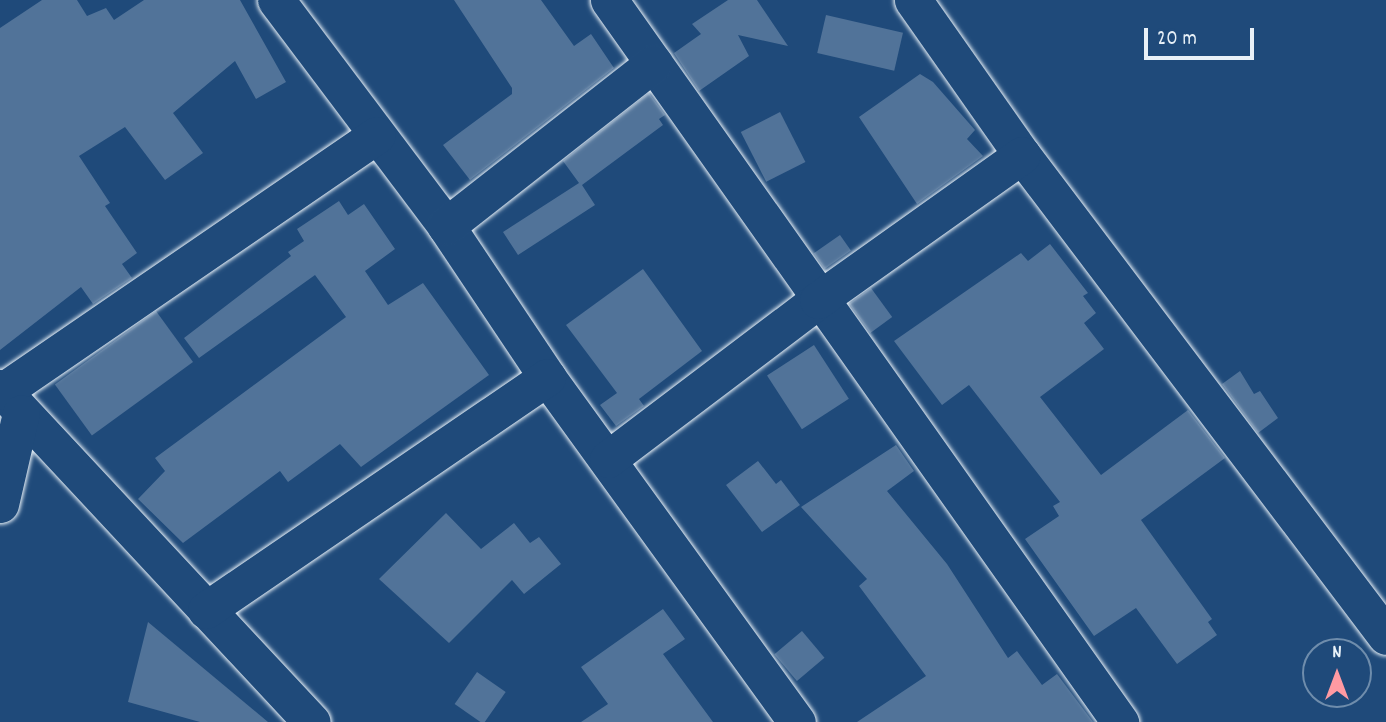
<!DOCTYPE html>
<style>
body{margin:0}
#map{position:relative;width:1386px;height:722px;overflow:hidden;background:#1f4a7a;font-family:Dekko,sans-serif}
div>[style]{position:absolute}
.building>*{inset:0;background:#517399;transform-origin:0 0}
.roads{filter:drop-shadow(0 0 2px #e8f1f8) drop-shadow(0 0 2px #e8f1f8)}
.minor>*{height:37px;margin:-18.5px;padding:0 18.5px;transform-origin:18.5px;border-radius:18.5px;background:#1f4a7a}
span{translate:-50% -50%;white-space:nowrap;text-align:center;line-height:1.15;-webkit-text-stroke:5px #1f4a7a;paint-order:stroke}
.north{position:absolute;left:1302px;top:638px;width:70px;height:70px;box-sizing:border-box;background:#1f4a7a;border:2px solid #6f8dac;border-radius:50%;rotate:0deg;font-size:19px;font-weight:700;line-height:28px;text-align:center;color:#e8f1f8}
.north::after{content:'';display:block;margin:auto;width:24px;height:32px;background:#ff9aa2;clip-path:polygon(50% 0,100% 100%,50% 72%,0 100%)}
.scale{position:absolute;left:1144px;top:28px;width:110px;height:32px;box-sizing:border-box;border:4px solid #e8f1f8;border-top:0;padding-left:9px;font-size:21px;line-height:24px;white-space:nowrap;color:#e8f1f8;-webkit-text-stroke:5px #1f4a7a;paint-order:stroke}
</style>
<div id="map">
<div class="building">
<i style="clip-path:polygon(42px 0,77px 0,87px 16px,106px 8px,114px 20px,144px 0,240px 0,286px 82px,256px 99px,235px 61px,173px 113px,203px 153px,165px 180px,125px 127px,79px 156px,110px 203px,105px 206px,137px 253px,122px 264px,132px 278px,93px 304px,81px 287px,0 350px,0 28px)"></i>
<i style="clip-path:polygon(454px 0,541px 0,574px 46px,591px 34px,614px 68px,470px 180px,443px 145px,512px 94px,512px 88px)"></i>
<i style="clip-path:polygon(728px 0,757px 0,788px 46px,738px 35px,749px 56px,699px 91px,674px 53px,701px 34px,692px 24px)"></i>
<i style="left:826px;top:15px;width:79px;height:39px;rotate:13deg"></i>
<i style="clip-path:polygon(920px 74px,933px 82px,975px 130px,967px 139px,983px 156px,917px 204px,859px 117px)"></i>
<i style="clip-path:polygon(649px 93px,665px 115px,659px 119px,663px 125px,582px 185px,595px 205px,518px 255px,503px 232px,579px 183px,563px 161px)"></i>
<i style="left:780px;top:112px;width:56px;height:44px;rotate:63deg"></i>
<i style="clip-path:polygon(339px 201px,348px 215px,364px 204px,395px 249px,365px 271px,388px 305px,423px 283px,489px 375px,361px 467px,340px 444px,288px 482px,280px 471px,183px 543px,138px 499px,165px 471px,155px 458px,346px 317px,315px 275px,199px 358px,184px 338px,291px 256px,288px 252px,304px 241px,297px 229px)"></i>
<i style="left:840px;top:235px;width:19px;height:32px;rotate:55deg"></i>
<i style="clip-path:polygon(1050px 244px,1088px 293px,1083px 296px,1096px 313px,1084px 323px,1104px 349px,1040px 397px,1101px 475px,1188px 410px,1225px 458px,1141px 520px,1212px 619px,1208px 622px,1217px 635px,1177px 664px,1136px 608px,1094px 636px,1025px 539px,1059px 516px,1053px 506px,1060px 502px,969px 385px,942px 405px,894px 341px,1021px 253px,1028px 261px)"></i>
<i style="clip-path:polygon(643px 269px,702px 351px,639px 399px,644px 406px,616px 426px,600px 405px,617px 393px,566px 325px)"></i>
<i style="left:871px;top:288px;width:36px;height:27px;rotate:54deg"></i>
<i style="left:156px;top:311px;width:63px;height:125px;rotate:54deg"></i>
<i style="left:814px;top:345px;width:64px;height:56px;rotate:57deg"></i>
<i style="clip-path:polygon(1240px 371px,1254px 394px,1260px 391px,1278px 418px,1258px 433px,1222px 384px)"></i>
<i style="clip-path:polygon(896px 445px,914px 471px,887px 491px,947px 564px,1008px 658px,1017px 651px,1042px 685px,1057px 674px,1093px 722px,857px 722px,926px 676px,859px 586px,867px 579px,801px 507px)"></i>
<i style="clip-path:polygon(758px 461px,776px 484px,781px 480px,800px 505px,762px 532px,726px 485px)"></i>
<i style="clip-path:polygon(446px 513px,481px 549px,514px 523px,530px 543px,539px 537px,561px 564px,524px 594px,512px 580px,449px 643px,379px 579px)"></i>
<i style="clip-path:polygon(663px 609px,685px 639px,663px 654px,713px 722px,581px 722px,608px 704px,581px 667px)"></i>
<i style="clip-path:polygon(148px 622px,268px 722px,200px 722px,128px 702px)"></i>
<i style="left:802px;top:631px;width:35px;height:36px;rotate:50deg"></i>
<i style="left:477px;top:672px;width:35px;height:39px;rotate:35deg"></i>
</div>
<div class="roads">
<div class="minor">
<i style="left:276px;top:0;width:283px;rotate:53deg"></i>
<i style="left:446px;top:226px;width:182px;rotate:56.2deg"></i>
<i style="left:547px;top:377px;width:426px;rotate:54.1deg"></i>
<i style="left:609px;top:0;width:885px;rotate:54.71deg"></i>
<i style="left:913px;top:0;width:189px;rotate:54.9deg"></i>
<i style="left:1022px;top:155px;width:603px;rotate:52.88deg"></i>
<i style="left:446px;top:226px;width:264px;rotate:-38.1deg"></i>
<i style="left:0;top:388px;width:457px;rotate:47deg"></i>
<i style="left:3px;top:391px;width:453px;rotate:-34.4deg"></i>
<i style="left:608px;top:459px;width:263px;rotate:-37.1deg"></i>
<i style="left:818px;top:300px;width:250px;rotate:-35.4deg"></i>
<i style="left:0;top:504px;width:93px;rotate:-77deg"></i>
<i style="left:206px;top:610px;width:413px;rotate:-34.3deg"></i>
</div>
</div>
<div class="north">N</div>
<div class="scale">20 m</div>
</div>
